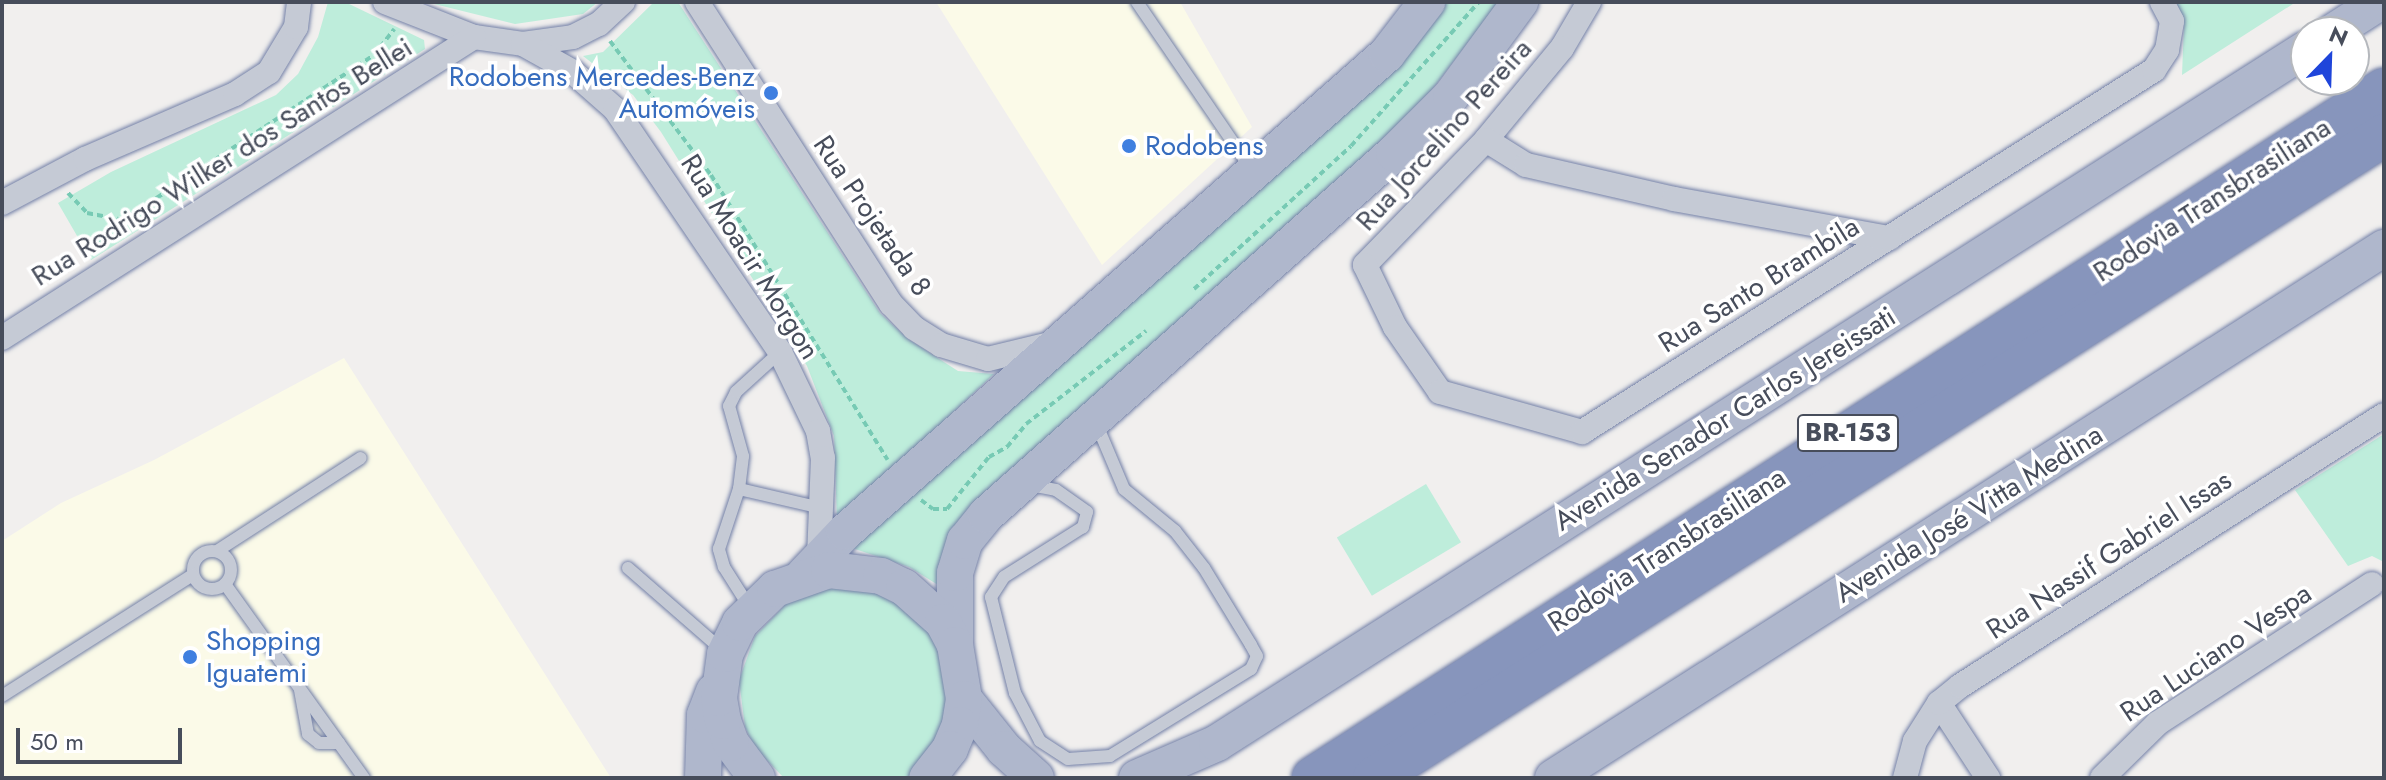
<!DOCTYPE html>
<meta charset="utf-8">
<style>
body{margin:0}
#map{position:relative;width:2386px;height:780px;overflow:hidden;background:#f1efee;font-family:Jost,sans-serif}
div>[style]{position:absolute}
.commercial>*{inset:0;background:#fbfae8}
.green>*{inset:0;background:#beeddb;transform-origin:0 0}
.path>*{height:4px;margin-top:-2px;transform-origin:0;background:repeating-linear-gradient(90deg,#77cab4 0 6px,transparent 0 10px)}
.roads{filter:drop-shadow(0 0 2px #7380a7) drop-shadow(0 0 2px #7380a7)}
.service>*{height:12px;margin:-6px;padding:0 6px;transform-origin:6px;border-radius:6px;background:#c5cad5}
.service>.ring{margin:-6px;padding:0;box-sizing:content-box;background:none;border:12px solid #c5cad5;border-radius:50%}
.minor>*{height:24px;margin:-12px;padding:0 12px;transform-origin:12px;border-radius:12px;background:#c5cad5}
.primary>*{height:36px;margin:-18px;padding:0 18px;transform-origin:18px;border-radius:18px;background:#afb7cc}
.motorway>*{height:42px;margin:-21px;padding:0 21px;transform-origin:21px;border-radius:21px;background:#8795bc}
.dots>*{width:22px;height:22px;translate:-50% -50%;box-sizing:border-box;border:4px solid #fff;border-radius:50%}
span{translate:-50% -50%;white-space:nowrap;text-align:center;line-height:1.15;-webkit-text-stroke:7px #fff;paint-order:stroke}
.shield-label span{padding:2px 6px;background:#fff;border:2px solid;border-radius:6px;-webkit-text-stroke-width:0}
.shield-label{font-size:26px;color:#474d5b;font-weight:700}
.shop-label{font-size:28px;color:#366cbe}
.right{translate:-100% -50%;text-align:right}
.left{translate:0 -50%;text-align:left}
.street-label{font-size:28px;color:#474d5b}
.frame{position:absolute;inset:0;border:4px solid #474d5b;pointer-events:none}
.north{position:absolute;left:2290px;top:16px;width:80px;height:80px;box-sizing:border-box;background:#fff;border:2px solid #b5b8bd;border-radius:50%;rotate:23deg;font-size:22px;font-weight:700;line-height:32px;text-align:center;color:#474d5b}
.north::after{content:'';display:block;margin:auto;width:28px;height:36px;background:#1f45da;clip-path:polygon(50% 0,100% 100%,50% 72%,0 100%)}
.scale{position:absolute;left:16px;top:728px;width:166px;height:36px;box-sizing:border-box;border:4px solid #474d5b;border-top:0;padding-left:10px;font-size:24px;line-height:28px;white-space:nowrap;color:#474d5b;-webkit-text-stroke:6px #fff;paint-order:stroke}
</style>
<div id="map">
<div class="commercial">
<i style="clip-path:polygon(936px 2px,1180px 2px,1252px 127px,1102px 265px)"></i>
<i style="clip-path:polygon(344px 358px,611px 778px,2px 778px,2px 541px,61px 503px,154px 460px)"></i>
</div>
<div class="green">
<i style="clip-path:polygon(328px 2px,345px 2px,424px 40px,425px 49px,91px 260px,58px 203px,111px 172px,276px 95px,298px 74px,318px 37px)"></i>
<i style="clip-path:polygon(426px 2px,598px 2px,583px 14px,515px 24px)"></i>
<i style="clip-path:polygon(654px 2px,678px 2px,880px 313px,908px 339px,958px 371px,994px 374px,837px 521px,834px 436px,807px 366px,661px 132px,633px 95px,583px 56px,603px 52px)"></i>
<i style="clip-path:polygon(1436px 2px,1499px 2px,1421px 104px,1203px 301px,943px 588px,909px 567px,849px 547px)"></i>
<i style="clip-path:polygon(2176px 2px,2296px 2px,2182px 75px,2184px 24px)"></i>
<i style="clip-path:polygon(2384px 434px,2384px 562px,2372px 556px,2348px 566px,2295px 490px)"></i>
<i style="left:1426px;top:484px;width:68px;height:104px;rotate:59deg"></i>
<i style="clip-path:polygon(832px 587px,880px 592px,901px 602px,934px 636px,950px 680px,945px 727px,920px 767px,906px 778px,784px 778px,755px 748px,745px 727px,739px 680px,755px 636px,788px 602px)"></i>
</div>
<div class="path">
<i style="left:610px;top:41px;width:168px;rotate:53deg"></i>
<i style="left:711px;top:175px;width:335px;rotate:58.2deg"></i>
<i style="left:68px;top:193px;width:28px;rotate:46deg"></i>
<i style="left:87px;top:213px;width:37px;rotate:11deg"></i>
<i style="left:123px;top:220px;width:31px;rotate:138deg"></i>
<i style="left:100px;top:241px;width:9px;rotate:96deg"></i>
<i style="left:123px;top:220px;width:300px;rotate:-33.3deg"></i>
<i style="left:374px;top:55px;width:33px;rotate:-52deg"></i>
<i style="left:1194px;top:289px;width:212px;rotate:-42.3deg"></i>
<i style="left:1351px;top:146px;width:193px;rotate:-48.4deg"></i>
<i style="left:921px;top:500px;width:15px;rotate:37deg"></i>
<i style="left:933px;top:509px;width:14px"></i>
<i style="left:947px;top:509px;width:67px;rotate:-51.1deg"></i>
<i style="left:989px;top:457px;width:21px;rotate:-29deg"></i>
<i style="left:1007px;top:447px;width:30px;rotate:-50deg"></i>
<i style="left:1026px;top:424px;width:152px;rotate:-37.8deg"></i>
</div>
<div class="roads">
<div class="service">
<i style="left:1137px;top:2px;width:204px;rotate:55.6deg"></i>
<i style="left:1031px;top:485px;width:25px;rotate:11deg"></i>
<i style="left:1056px;top:490px;width:38px;rotate:35deg"></i>
<i style="left:1087px;top:512px;width:16px;rotate:105deg"></i>
<i style="left:1083px;top:527px;width:93px;rotate:147.7deg"></i>
<i style="left:1004px;top:577px;width:24px;rotate:123deg"></i>
<i style="left:991px;top:597px;width:99px;rotate:76deg"></i>
<i style="left:1015px;top:693px;width:54px;rotate:62.5deg"></i>
<i style="left:1040px;top:741px;width:33px;rotate:33deg"></i>
<i style="left:1068px;top:759px;width:42px;rotate:-4.1deg"></i>
<i style="left:1110px;top:756px;width:166px;rotate:-31.7deg"></i>
<i style="left:1251px;top:669px;width:14px;rotate:-65deg"></i>
<i style="left:1257px;top:656px;width:13px;rotate:-119deg"></i>
<i style="left:1251px;top:645px;width:90px;rotate:-121.4deg"></i>
<i style="left:1204px;top:568px;width:47px;rotate:-128.1deg"></i>
<i style="left:1175px;top:531px;width:66px;rotate:-140.5deg"></i>
<i style="left:1124px;top:489px;width:69px;rotate:-112.9deg"></i>
<i style="left:739px;top:489px;width:84px;rotate:13deg"></i>
<i style="left:217px;top:551px;width:171px;rotate:-32.9deg"></i>
<i class="ring" style="left:193px;top:551px;width:26px;height:26px"></i>
<i style="left:628px;top:568px;width:126px;rotate:41.1deg"></i>
<i style="left:225px;top:584px;width:239px;rotate:54.4deg"></i>
<i style="left:750px;top:608px;width:49px;rotate:-122.4deg"></i>
<i style="left:724px;top:567px;width:19px;rotate:-106deg"></i>
<i style="left:719px;top:549px;width:63px;rotate:-71.6deg"></i>
<i style="left:739px;top:489px;width:33px;rotate:-83deg"></i>
<i style="left:743px;top:456px;width:52px;rotate:-105.6deg"></i>
<i style="left:729px;top:406px;width:16px;rotate:-63deg"></i>
<i style="left:736px;top:392px;width:59px;rotate:-42.3deg"></i>
<i style="left:300px;top:690px;width:45px;rotate:79.7deg"></i>
<i style="left:308px;top:734px;width:14px;rotate:39deg"></i>
<i style="left:319px;top:743px;width:20px"></i>
<i style="left:2px;top:696px;width:226px;rotate:-32.4deg"></i>
</div>
<div class="minor">
<i style="left:385px;top:2px;width:96px;rotate:21.5deg"></i>
<i style="left:474px;top:37px;width:49px;rotate:8.1deg"></i>
<i style="left:523px;top:44px;width:50px;rotate:-8deg"></i>
<i style="left:573px;top:37px;width:29px;rotate:-27deg"></i>
<i style="left:599px;top:24px;width:33px;rotate:-43deg"></i>
<i style="left:697px;top:2px;width:359px;rotate:57.3deg"></i>
<i style="left:891px;top:304px;width:33px;rotate:46deg"></i>
<i style="left:914px;top:328px;width:32px;rotate:32deg"></i>
<i style="left:941px;top:345px;width:49px;rotate:16.6deg"></i>
<i style="left:988px;top:359px;width:64px;rotate:-13.6deg"></i>
<i style="left:1589px;top:2px;width:53px;rotate:120.4deg"></i>
<i style="left:1562px;top:48px;width:119px;rotate:129.6deg"></i>
<i style="left:1486px;top:140px;width:174px;rotate:134.1deg"></i>
<i style="left:1365px;top:265px;width:69px;rotate:64.2deg"></i>
<i style="left:1395px;top:327px;width:79px;rotate:55.3deg"></i>
<i style="left:1440px;top:392px;width:148px;rotate:15.7deg"></i>
<i style="left:1582px;top:432px;width:677px;rotate:-32.33deg"></i>
<i style="left:2154px;top:70px;width:24px;rotate:-57deg"></i>
<i style="left:2167px;top:50px;width:29px;rotate:-80deg"></i>
<i style="left:2172px;top:21px;width:21px;rotate:-118deg"></i>
<i style="left:523px;top:44px;width:57px;rotate:29.2deg"></i>
<i style="left:573px;top:72px;width:56px;rotate:41.4deg"></i>
<i style="left:615px;top:109px;width:294px;rotate:55.8deg"></i>
<i style="left:780px;top:352px;width:88px;rotate:64.3deg"></i>
<i style="left:818px;top:431px;width:27px;rotate:80deg"></i>
<i style="left:823px;top:458px;width:99px;rotate:92.3deg"></i>
<i style="left:1486px;top:140px;width:47px;rotate:32deg"></i>
<i style="left:1526px;top:165px;width:152px;rotate:12.9deg"></i>
<i style="left:1674px;top:199px;width:219px;rotate:10.3deg"></i>
<i style="left:2px;top:203px;width:94px;rotate:-27.9deg"></i>
<i style="left:85px;top:159px;width:163px;rotate:-23.4deg"></i>
<i style="left:235px;top:94px;width:40px;rotate:-32.9deg"></i>
<i style="left:269px;top:72px;width:52px;rotate:-59deg"></i>
<i style="left:296px;top:27px;width:25px;rotate:-83deg"></i>
<i style="left:2px;top:338px;width:560px;rotate:-32.53deg"></i>
<i style="left:1939px;top:703px;width:90px;rotate:56.8deg"></i>
<i style="left:1905px;top:778px;width:38px;rotate:-75deg"></i>
<i style="left:1915px;top:741px;width:45px;rotate:-57.7deg"></i>
<i style="left:1939px;top:703px;width:27px;rotate:-39deg"></i>
<i style="left:1960px;top:686px;width:503px;rotate:-32.58deg"></i>
<i style="left:2102px;top:778px;width:78px;rotate:-44.5deg"></i>
<i style="left:2158px;top:723px;width:255px;rotate:-33deg"></i>
</div>
<div class="primary">
<i style="left:2333px;top:32px;width:56px;rotate:-32.6deg"></i>
<i style="left:804px;top:575px;width:59px;rotate:-46.4deg"></i>
<i style="left:845px;top:532px;width:723px;rotate:-41.41deg"></i>
<i style="left:1387px;top:54px;width:66px;rotate:-52.4deg"></i>
<i style="left:955px;top:645px;width:72px;rotate:-90deg"></i>
<i style="left:955px;top:573px;width:34px;rotate:-73deg"></i>
<i style="left:965px;top:541px;width:33px;rotate:-51deg"></i>
<i style="left:986px;top:515px;width:545px;rotate:-41.58deg"></i>
<i style="left:1394px;top:153px;width:81px;rotate:-45deg"></i>
<i style="left:1451px;top:96px;width:117px;rotate:-53.7deg"></i>
<i style="left:964px;top:699px;width:64px;rotate:51.3deg"></i>
<i style="left:1004px;top:749px;width:43px;rotate:42.2deg"></i>
<i style="left:703px;top:778px;width:63px;rotate:-88.2deg"></i>
<i style="left:705px;top:715px;width:25px;rotate:-69deg"></i>
<i style="left:757px;top:778px;width:44px;rotate:-126.6deg"></i>
<i style="left:731px;top:743px;width:23px;rotate:-110deg"></i>
<i style="left:723px;top:721px;width:23px;rotate:-100deg"></i>
<i style="left:719px;top:698px;width:44px;rotate:-82.2deg"></i>
<i style="left:725px;top:654px;width:34px;rotate:-64deg"></i>
<i style="left:740px;top:623px;width:49px;rotate:-44.2deg"></i>
<i style="left:775px;top:589px;width:57px;rotate:-19.4deg"></i>
<i style="left:829px;top:570px;width:52px;rotate:6.6deg"></i>
<i style="left:881px;top:576px;width:25px;rotate:26deg"></i>
<i style="left:904px;top:587px;width:52px;rotate:41.9deg"></i>
<i style="left:943px;top:622px;width:26px;rotate:62deg"></i>
<i style="left:955px;top:645px;width:55px;rotate:80.5deg"></i>
<i style="left:964px;top:699px;width:26px;rotate:99deg"></i>
<i style="left:960px;top:725px;width:26px;rotate:113deg"></i>
<i style="left:950px;top:749px;width:37px;rotate:128deg"></i>
<i style="left:1137px;top:778px;width:87px;rotate:-23.6deg"></i>
<i style="left:1217px;top:743px;width:1291px;rotate:-32.51deg"></i>
<i style="left:1553px;top:778px;width:986px;rotate:-32.53deg"></i>
</div>
<div class="motorway">
<i style="left:1313px;top:778px;width:1273px;rotate:-32.75deg"></i>
<i style="left:1374px;top:778px;width:1197px;rotate:-32.48deg"></i>
</div>
</div>
<div class="dots">
<i style="left:771px;top:93px;background:#3f7fe0"></i>
<i style="left:1129px;top:146px;background:#3f7fe0"></i>
<i style="left:190px;top:657px;background:#3f7fe0"></i>
</div>
<div class="shield-label">
<span style="left:1848px;top:433px">BR-153</span>
</div>
<div class="shop-label">
<span class="right" style="left:755px;top:93px">Rodobens Mercedes-Benz<br>Automóveis</span>
<span class="left" style="left:1145px;top:146px">Rodobens</span>
<span class="left" style="left:206px;top:657px">Shopping<br>Iguatemi</span>
</div>
<div class="street-label">
<span style="left:1444px;top:135px;rotate:-48deg">Rua Jorcelino Pereira</span>
<span style="left:222px;top:162px;rotate:-32deg">Rua Rodrigo Wilker dos Santos Bellei</span>
<span style="left:2212px;top:200px;rotate:-33deg">Rodovia Transbrasiliana</span>
<span style="left:872px;top:216px;rotate:56deg">Rua Projetada 8</span>
<span style="left:750px;top:257px;rotate:58deg">Rua Moacir Morgon</span>
<span style="left:1759px;top:285px;rotate:-32deg">Rua Santo Brambila</span>
<span style="left:1725px;top:419px;rotate:-32deg">Avenida Senador Carlos Jereissati</span>
<span style="left:1969px;top:514px;rotate:-32deg">Avenida José Vitta Medina</span>
<span style="left:1667px;top:550px;rotate:-33deg">Rodovia Transbrasiliana</span>
<span style="left:2109px;top:555px;rotate:-33deg">Rua Nassif Gabriel Issas</span>
<span style="left:2216px;top:653px;rotate:-34deg">Rua Luciano Vespa</span>
</div>
<div class="frame"></div>
<div class="north">N</div>
<div class="scale">50 m</div>
</div>
